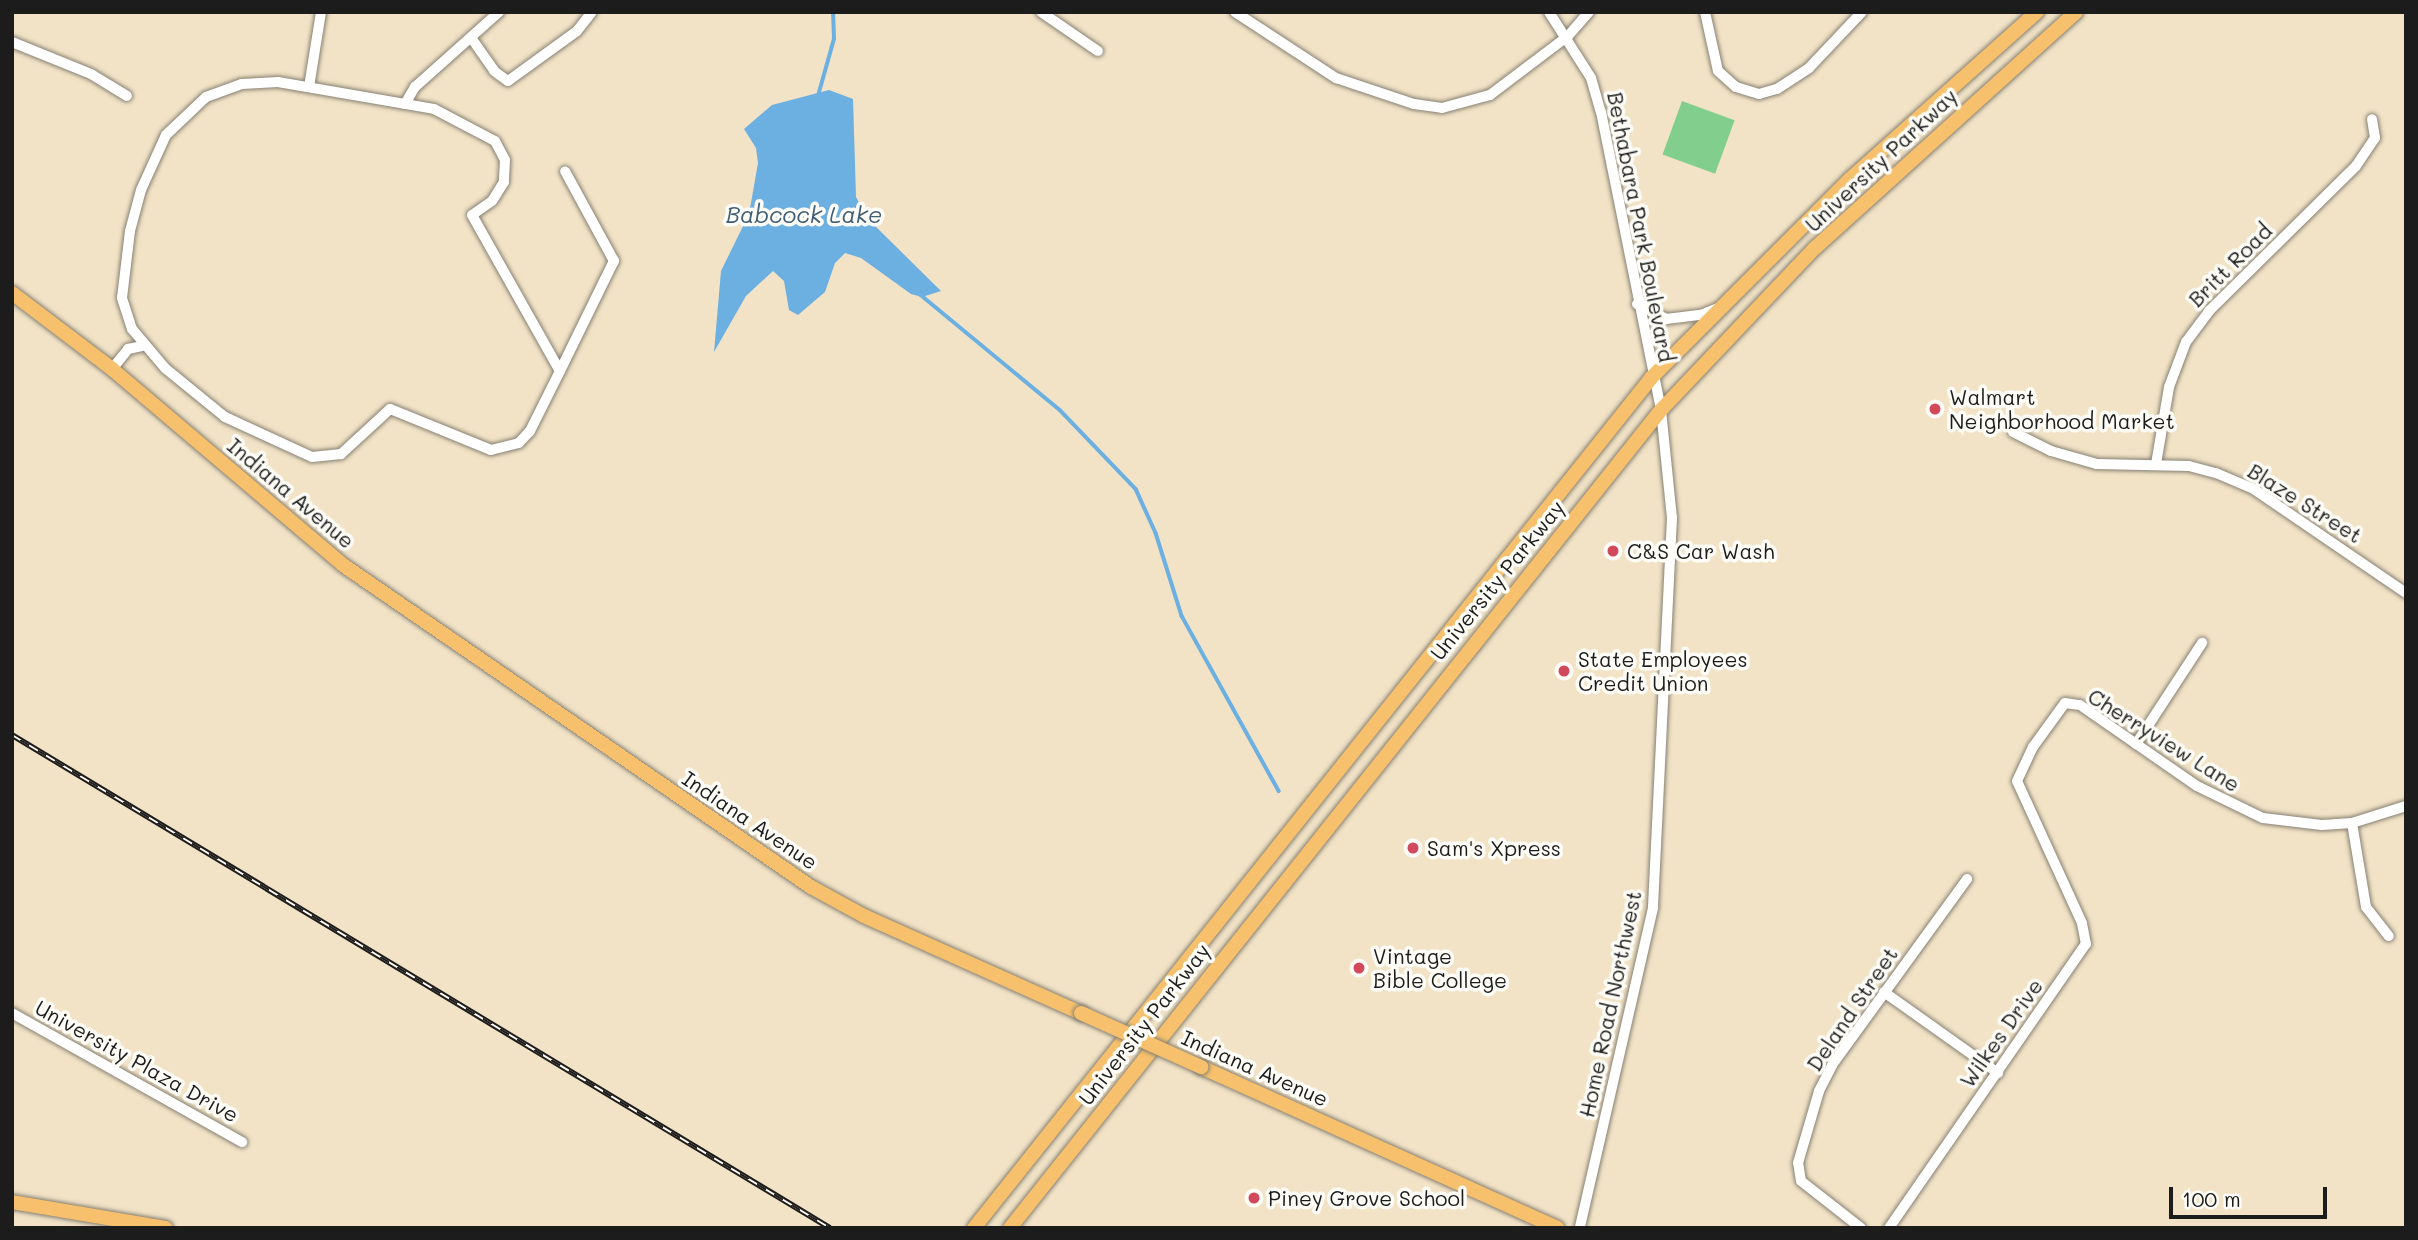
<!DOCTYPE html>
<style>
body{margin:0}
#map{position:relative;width:2418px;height:1240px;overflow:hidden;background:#f2e3c7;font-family:Mali,sans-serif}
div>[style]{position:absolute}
.green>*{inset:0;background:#82cf8d;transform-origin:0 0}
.water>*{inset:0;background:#6cafe1}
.stream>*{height:3.5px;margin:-1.75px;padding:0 1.75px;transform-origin:1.75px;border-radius:1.75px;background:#6cafe1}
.roads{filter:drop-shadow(0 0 2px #878072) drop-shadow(0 0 2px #878072)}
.minor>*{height:10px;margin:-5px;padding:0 5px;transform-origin:5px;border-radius:5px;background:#fff}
.major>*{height:14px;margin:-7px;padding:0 7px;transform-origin:7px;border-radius:7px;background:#f7c06c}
.rail>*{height:6px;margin-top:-3px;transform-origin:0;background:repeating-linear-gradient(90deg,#fdfcf7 0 10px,#1c1c1c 0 20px);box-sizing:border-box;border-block:2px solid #1c1c1c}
.bridges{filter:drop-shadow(0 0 2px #878072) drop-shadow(0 0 2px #878072)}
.major-bridge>*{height:14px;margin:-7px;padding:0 7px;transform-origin:7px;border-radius:7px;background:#f7c06c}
.dots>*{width:19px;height:19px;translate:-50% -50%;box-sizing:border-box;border:4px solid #fdfcf7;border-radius:50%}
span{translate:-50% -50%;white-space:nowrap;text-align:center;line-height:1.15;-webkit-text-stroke:7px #fdfcf7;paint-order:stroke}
.street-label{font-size:21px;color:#1c1c1c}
.poi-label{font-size:21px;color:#1c1c1c}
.left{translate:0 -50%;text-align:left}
.water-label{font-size:23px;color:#405e75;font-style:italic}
.frame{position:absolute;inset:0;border:14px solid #1c1c1c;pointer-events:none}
.scale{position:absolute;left:2169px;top:1187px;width:158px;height:32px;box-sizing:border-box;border:4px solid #1c1c1c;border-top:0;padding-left:9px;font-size:21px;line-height:24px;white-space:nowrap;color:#1c1c1c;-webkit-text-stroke:5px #fdfcf7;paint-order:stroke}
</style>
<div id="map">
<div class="green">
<i style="left:1682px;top:101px;width:56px;height:57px;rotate:20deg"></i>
</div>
<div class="water">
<i style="clip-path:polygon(829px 90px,853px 99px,856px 197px,868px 219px,941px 291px,922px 297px,911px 294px,861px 258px,845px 253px,835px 263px,825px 292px,798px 315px,789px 310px,784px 281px,773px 271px,746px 296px,714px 352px,721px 271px,749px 214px,758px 163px,756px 148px,744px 129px,772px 105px)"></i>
</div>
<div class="stream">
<i style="left:818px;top:96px;width:59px;rotate:-74.3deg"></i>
<i style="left:834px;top:39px;width:27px;rotate:-92deg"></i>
<i style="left:921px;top:295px;width:180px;rotate:39.6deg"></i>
<i style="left:1060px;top:410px;width:110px;rotate:46.1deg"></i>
<i style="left:1136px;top:489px;width:48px;rotate:65.6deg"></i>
<i style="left:1156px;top:533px;width:87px;rotate:72.6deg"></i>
<i style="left:1182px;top:616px;width:200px;rotate:61deg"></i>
</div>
<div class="roads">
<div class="minor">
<i style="left:1041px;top:12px;width:69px;rotate:34.4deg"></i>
<i style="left:1235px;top:12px;width:121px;rotate:33.2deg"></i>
<i style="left:1336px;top:78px;width:82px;rotate:18.4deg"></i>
<i style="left:1414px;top:104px;width:28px;rotate:8deg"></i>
<i style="left:1442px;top:108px;width:50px;rotate:-15.2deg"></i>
<i style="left:1490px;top:95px;width:98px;rotate:-37.1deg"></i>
<i style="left:1568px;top:36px;width:32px;rotate:-49deg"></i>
<i style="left:1549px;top:12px;width:78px;rotate:57.5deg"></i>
<i style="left:1591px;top:78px;width:35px;rotate:74deg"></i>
<i style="left:1601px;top:112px;width:304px;rotate:78.6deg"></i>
<i style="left:1661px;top:410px;width:109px;rotate:84.2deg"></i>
<i style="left:1672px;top:518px;width:390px;rotate:92.8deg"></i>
<i style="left:1653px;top:908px;width:328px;rotate:102.9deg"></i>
<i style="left:1705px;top:12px;width:60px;rotate:77.6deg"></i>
<i style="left:1718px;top:71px;width:24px;rotate:42deg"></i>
<i style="left:1736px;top:87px;width:24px;rotate:17deg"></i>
<i style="left:1759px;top:94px;width:19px;rotate:-16deg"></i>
<i style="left:1777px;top:89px;width:38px;rotate:-33deg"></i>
<i style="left:1809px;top:68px;width:77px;rotate:-46.6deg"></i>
<i style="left:472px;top:39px;width:39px;rotate:55deg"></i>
<i style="left:494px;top:71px;width:17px;rotate:36deg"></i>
<i style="left:508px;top:81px;width:85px;rotate:-35.9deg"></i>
<i style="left:577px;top:31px;width:24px;rotate:-52deg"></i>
<i style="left:12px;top:42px;width:85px;rotate:22.1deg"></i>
<i style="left:91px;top:74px;width:42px;rotate:31.4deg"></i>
<i style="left:278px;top:82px;width:158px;rotate:9.8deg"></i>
<i style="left:434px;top:109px;width:69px;rotate:27.7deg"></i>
<i style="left:495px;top:141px;width:21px;rotate:62deg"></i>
<i style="left:505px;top:160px;width:22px;rotate:93deg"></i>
<i style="left:504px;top:182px;width:22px;rotate:122deg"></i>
<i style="left:492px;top:201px;width:24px;rotate:145deg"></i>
<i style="left:472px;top:215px;width:179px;rotate:60.6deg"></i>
<i style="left:560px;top:371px;width:67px;rotate:116.6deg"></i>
<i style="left:530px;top:431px;width:16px;rotate:133deg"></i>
<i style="left:519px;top:443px;width:29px;rotate:166deg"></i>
<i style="left:491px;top:450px;width:109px;rotate:-157.9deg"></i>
<i style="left:390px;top:409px;width:67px;rotate:137.4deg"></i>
<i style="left:341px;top:454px;width:29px;rotate:174deg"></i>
<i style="left:312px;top:457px;width:96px;rotate:-155.3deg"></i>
<i style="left:225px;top:417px;width:77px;rotate:-140.8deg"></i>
<i style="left:165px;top:368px;width:51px;rotate:-130.2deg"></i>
<i style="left:132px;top:329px;width:33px;rotate:-108deg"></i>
<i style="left:122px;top:298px;width:67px;rotate:-83.2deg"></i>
<i style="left:130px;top:231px;width:42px;rotate:-75deg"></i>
<i style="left:141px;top:190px;width:60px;rotate:-65.6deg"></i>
<i style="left:166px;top:135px;width:55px;rotate:-43.5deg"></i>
<i style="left:206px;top:97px;width:38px;rotate:-20deg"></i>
<i style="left:242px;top:84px;width:36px;rotate:-3deg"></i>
<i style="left:309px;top:87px;width:76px;rotate:-80.9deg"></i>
<i style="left:405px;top:104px;width:20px;rotate:-60deg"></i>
<i style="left:415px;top:87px;width:113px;rotate:-41.8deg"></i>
<i style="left:1637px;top:304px;width:33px;rotate:27deg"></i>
<i style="left:1666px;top:319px;width:35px;rotate:-7deg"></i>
<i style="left:1701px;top:315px;width:18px;rotate:-22deg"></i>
<i style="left:112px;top:369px;width:26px;rotate:-51deg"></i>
<i style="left:128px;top:349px;width:14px;rotate:-12deg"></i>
<i style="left:560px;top:371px;width:123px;rotate:-63.9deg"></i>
<i style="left:614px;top:261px;width:102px;rotate:-118.6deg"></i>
<i style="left:2013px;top:432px;width:42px;rotate:26.6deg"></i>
<i style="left:2051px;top:451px;width:48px;rotate:15.8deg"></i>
<i style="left:2097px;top:464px;width:92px;rotate:1.2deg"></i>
<i style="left:2189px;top:466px;width:28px;rotate:15deg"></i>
<i style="left:2216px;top:473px;width:39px;rotate:23deg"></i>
<i style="left:2252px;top:488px;width:186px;rotate:34.3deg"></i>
<i style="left:2156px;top:464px;width:78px;rotate:-80.4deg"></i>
<i style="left:2169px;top:387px;width:48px;rotate:-69.3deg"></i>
<i style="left:2186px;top:342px;width:39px;rotate:-53deg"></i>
<i style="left:2209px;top:311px;width:206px;rotate:-44.6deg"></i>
<i style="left:2356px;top:166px;width:34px;rotate:-56deg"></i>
<i style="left:2375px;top:138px;width:19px;rotate:-99deg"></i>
<i style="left:2136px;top:744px;width:121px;rotate:-56.8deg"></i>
<i style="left:2352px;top:823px;width:85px;rotate:80.5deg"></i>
<i style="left:2366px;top:907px;width:37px;rotate:52deg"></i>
<i style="left:1884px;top:992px;width:140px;rotate:35.4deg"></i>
<i style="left:12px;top:1013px;width:264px;rotate:29.3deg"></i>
<i style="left:1861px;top:1228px;width:76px;rotate:-141.9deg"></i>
<i style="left:1801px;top:1181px;width:18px;rotate:-99deg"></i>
<i style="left:1798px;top:1163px;width:75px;rotate:-73.7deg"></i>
<i style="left:1819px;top:1091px;width:29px;rotate:-63deg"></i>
<i style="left:1832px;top:1065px;width:230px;rotate:-54deg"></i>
<i style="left:1889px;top:1228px;width:346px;rotate:-55.3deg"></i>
<i style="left:2086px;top:944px;width:21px;rotate:-101deg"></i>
<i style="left:2082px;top:923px;width:156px;rotate:-114.6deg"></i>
<i style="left:2017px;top:781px;width:38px;rotate:-65deg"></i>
<i style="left:2033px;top:747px;width:54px;rotate:-54deg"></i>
<i style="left:2065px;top:703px;width:15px;rotate:8deg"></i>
<i style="left:2080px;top:705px;width:142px;rotate:34.7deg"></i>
<i style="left:2197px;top:786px;width:73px;rotate:25.9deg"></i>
<i style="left:2263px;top:818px;width:59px;rotate:6.8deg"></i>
<i style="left:2322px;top:825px;width:30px;rotate:-4deg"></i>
<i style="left:2352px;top:823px;width:57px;rotate:-17.5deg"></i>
</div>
<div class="major">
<i style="left:12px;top:293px;width:126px;rotate:37.2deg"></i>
<i style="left:112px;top:369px;width:303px;rotate:40.3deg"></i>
<i style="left:343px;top:565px;width:568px;rotate:34.53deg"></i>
<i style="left:811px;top:887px;width:60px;rotate:28.7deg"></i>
<i style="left:864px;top:916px;width:238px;rotate:24.1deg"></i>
<i style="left:1201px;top:1067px;width:391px;rotate:24.3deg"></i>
<i style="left:12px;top:1202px;width:156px;rotate:9.6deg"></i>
<i style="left:974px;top:1228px;width:1087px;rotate:-51.46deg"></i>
<i style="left:1651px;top:378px;width:281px;rotate:-45deg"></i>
<i style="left:1850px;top:179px;width:251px;rotate:-41.8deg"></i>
<i style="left:1010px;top:1228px;width:1045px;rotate:-51.49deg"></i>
<i style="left:1661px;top:410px;width:224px;rotate:-46.5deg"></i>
<i style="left:1815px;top:248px;width:352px;rotate:-42.1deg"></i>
</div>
</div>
<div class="rail">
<i style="left:12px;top:735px;width:955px;rotate:31.08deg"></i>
</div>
<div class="bridges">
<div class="major-bridge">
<i style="left:1081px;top:1013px;width:132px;rotate:24.2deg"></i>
</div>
</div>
<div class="dots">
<i style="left:1935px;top:409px;background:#d1495b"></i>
<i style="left:1613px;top:551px;background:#d1495b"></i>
<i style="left:1564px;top:671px;background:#d1495b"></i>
<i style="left:1413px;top:848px;background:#d1495b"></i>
<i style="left:1359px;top:968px;background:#d1495b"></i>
<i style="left:1254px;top:1198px;background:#d1495b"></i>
</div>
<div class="street-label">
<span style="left:1881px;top:160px;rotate:-43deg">University Parkway</span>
<span style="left:1641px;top:227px;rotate:79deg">Bethabara Park Boulevard</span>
<span style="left:2230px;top:265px;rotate:-45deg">Britt Road</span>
<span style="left:291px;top:493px;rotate:40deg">Indiana Avenue</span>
<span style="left:2305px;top:503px;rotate:32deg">Blaze Street</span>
<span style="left:1497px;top:580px;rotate:-51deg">University Parkway</span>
<span style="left:2164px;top:740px;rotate:32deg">Cherryview Lane</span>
<span style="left:750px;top:820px;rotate:34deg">Indiana Avenue</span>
<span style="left:1610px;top:1004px;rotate:-78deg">Home Road Northwest</span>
<span style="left:1852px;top:1009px;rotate:-56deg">Deland Street</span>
<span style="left:1144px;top:1024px;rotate:-52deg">University Parkway</span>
<span style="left:2001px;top:1033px;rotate:-55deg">Wilkes Drive</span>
<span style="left:137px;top:1061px;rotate:29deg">University Plaza Drive</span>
<span style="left:1255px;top:1068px;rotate:24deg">Indiana Avenue</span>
</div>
<div class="poi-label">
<span class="left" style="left:1949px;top:409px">Walmart<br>Neighborhood Market</span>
<span class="left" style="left:1627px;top:551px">C&amp;S Car Wash</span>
<span class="left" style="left:1578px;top:671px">State Employees<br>Credit Union</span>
<span class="left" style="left:1427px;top:848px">Sam's Xpress</span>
<span class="left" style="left:1373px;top:968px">Vintage<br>Bible College</span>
<span class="left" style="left:1268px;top:1198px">Piney Grove School</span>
</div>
<div class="water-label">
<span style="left:804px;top:214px">Babcock Lake</span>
</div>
<div class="frame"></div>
<div class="scale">100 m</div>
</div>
